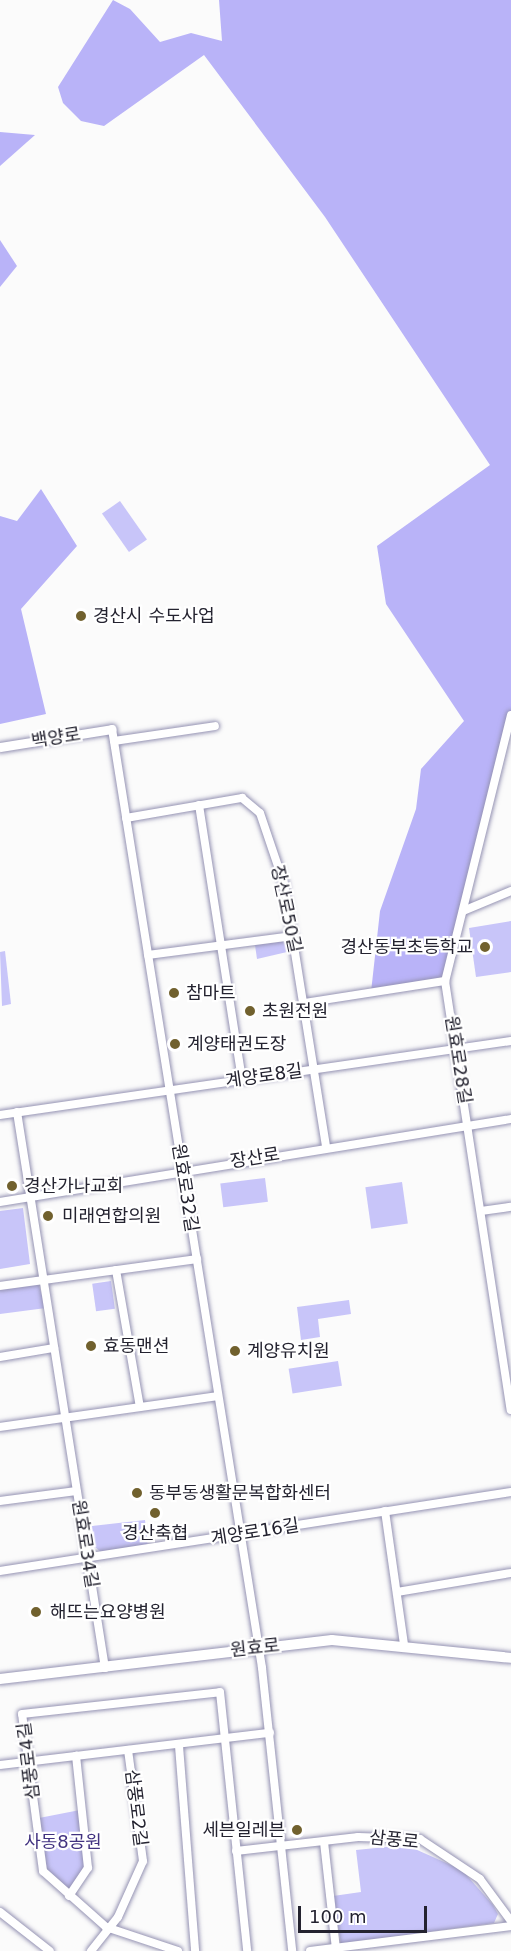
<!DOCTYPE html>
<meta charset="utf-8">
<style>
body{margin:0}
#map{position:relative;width:511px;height:1951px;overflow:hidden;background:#fbfbfb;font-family:"DejaVu Sans","Noto Sans KR",sans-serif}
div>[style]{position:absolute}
.green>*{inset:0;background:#c8c5f9;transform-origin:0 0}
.forest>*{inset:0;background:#b9b3f8}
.roads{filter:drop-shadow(0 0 2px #9593b3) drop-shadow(0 0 2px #9593b3)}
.minor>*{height:8px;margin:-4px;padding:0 4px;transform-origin:4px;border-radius:4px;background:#fff}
.tertiary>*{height:9px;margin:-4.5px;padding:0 4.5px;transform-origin:4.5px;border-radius:4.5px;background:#fff}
.secondary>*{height:10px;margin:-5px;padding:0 5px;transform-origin:5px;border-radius:5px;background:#fff}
.dots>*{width:16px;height:16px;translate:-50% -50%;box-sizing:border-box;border:3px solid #fff;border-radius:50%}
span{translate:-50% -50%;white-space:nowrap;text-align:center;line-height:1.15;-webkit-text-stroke:4.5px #fff;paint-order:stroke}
.poi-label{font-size:18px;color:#242330}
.left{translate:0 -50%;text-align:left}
.right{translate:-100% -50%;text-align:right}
.street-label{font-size:18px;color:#242330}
.park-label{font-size:18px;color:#413280}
.scale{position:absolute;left:298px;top:1906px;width:129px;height:27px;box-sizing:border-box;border:3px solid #242330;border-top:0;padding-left:8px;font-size:18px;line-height:21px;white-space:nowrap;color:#242330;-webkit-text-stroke:4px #fff;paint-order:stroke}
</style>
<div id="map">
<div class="green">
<i style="left:120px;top:501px;width:47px;height:22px;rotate:55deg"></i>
<i style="clip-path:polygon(511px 921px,511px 972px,476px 977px,469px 928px)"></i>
<i style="clip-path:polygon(286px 941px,287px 952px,257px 959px,255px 945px)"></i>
<i style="clip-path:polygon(5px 951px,11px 1004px,2px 1006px,0 952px)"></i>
<i style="left:265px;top:1178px;width:24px;height:45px;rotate:83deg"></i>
<i style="left:402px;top:1182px;width:42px;height:37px;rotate:82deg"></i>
<i style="clip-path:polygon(23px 1208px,30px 1264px,0 1269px,0 1211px)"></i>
<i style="left:111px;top:1281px;width:28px;height:19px;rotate:82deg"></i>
<i style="clip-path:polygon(38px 1283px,46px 1308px,0 1314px,0 1288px)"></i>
<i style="clip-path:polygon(349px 1300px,351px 1314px,318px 1319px,320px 1337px,301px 1340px,297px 1307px)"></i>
<i style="left:338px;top:1361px;width:25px;height:50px;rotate:81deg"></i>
<i style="clip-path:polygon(145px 1520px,148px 1548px,101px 1552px,95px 1547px,92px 1526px)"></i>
<i style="clip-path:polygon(80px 1810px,86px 1867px,68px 1891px,47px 1871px,39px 1818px)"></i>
<i style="clip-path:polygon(406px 1845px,462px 1870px,493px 1905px,498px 1914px,494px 1923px,341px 1944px,333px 1896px,361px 1892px,356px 1850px)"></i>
</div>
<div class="forest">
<i style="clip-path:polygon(113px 0,130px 9px,160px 42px,191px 33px,222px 41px,219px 0,511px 0,511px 714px,445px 981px,371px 992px,380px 911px,416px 809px,421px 769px,464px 721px,386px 604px,377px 546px,490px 465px,325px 217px,204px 55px,104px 126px,81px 121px,63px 103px,58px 87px)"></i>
<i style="clip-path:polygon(0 132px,35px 135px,0 166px)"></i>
<i style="clip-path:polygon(0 240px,17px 266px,0 287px)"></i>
<i style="clip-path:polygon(41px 489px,77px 546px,21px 609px,46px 714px,0 724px,0 516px,17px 521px)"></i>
</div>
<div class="roads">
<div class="minor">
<i style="left:511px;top:715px;width:274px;rotate:103.9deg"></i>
<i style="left:445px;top:981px;width:434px;rotate:81.3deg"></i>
<i style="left:112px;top:729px;width:951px;rotate:80.92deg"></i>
<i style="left:262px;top:1668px;width:285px;rotate:83.9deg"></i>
<i style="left:114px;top:741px;width:102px;rotate:-8.4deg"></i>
<i style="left:199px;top:805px;width:278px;rotate:81.1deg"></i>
<i style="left:126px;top:818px;width:118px;rotate:-9.8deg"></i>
<i style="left:242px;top:798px;width:23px;rotate:40deg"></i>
<i style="left:260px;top:813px;width:75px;rotate:71.3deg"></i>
<i style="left:284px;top:884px;width:265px;rotate:80.9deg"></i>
<i style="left:463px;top:911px;width:52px;rotate:-22.6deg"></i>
<i style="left:148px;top:955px;width:146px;rotate:-7.5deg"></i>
<i style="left:304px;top:1003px;width:143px;rotate:-8.9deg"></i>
<i style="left:17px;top:1112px;width:563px;rotate:81.01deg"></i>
<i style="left:0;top:1115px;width:516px;rotate:-8.24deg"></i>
<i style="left:0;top:1202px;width:518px;rotate:-9.23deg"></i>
<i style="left:481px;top:1211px;width:30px;rotate:-8deg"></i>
<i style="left:116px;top:1270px;width:139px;rotate:80.1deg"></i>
<i style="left:0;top:1286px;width:199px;rotate:-7.8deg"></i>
<i style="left:0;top:1357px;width:55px;rotate:-9.5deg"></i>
<i style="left:0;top:1427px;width:220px;rotate:-8.1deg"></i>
<i style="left:0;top:1501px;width:77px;rotate:-7.5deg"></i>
<i style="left:385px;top:1511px;width:134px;rotate:81.9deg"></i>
<i style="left:0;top:1571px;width:517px;rotate:-8.79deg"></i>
<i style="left:397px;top:1592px;width:116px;rotate:-9.5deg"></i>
<i style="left:179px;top:1746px;width:206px;rotate:85.5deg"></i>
<i style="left:0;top:1765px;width:272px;rotate:-6.8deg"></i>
<i style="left:324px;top:1842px;width:108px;rotate:83.6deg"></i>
<i style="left:236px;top:1851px;width:123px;rotate:-6.5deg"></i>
<i style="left:358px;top:1837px;width:62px;rotate:1.8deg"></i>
<i style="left:420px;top:1839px;width:72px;rotate:33.7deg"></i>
<i style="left:480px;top:1879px;width:52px;rotate:53.6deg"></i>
<i style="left:69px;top:1896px;width:34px;rotate:-56deg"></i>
<i style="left:88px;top:1868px;width:113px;rotate:-96.1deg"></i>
<i style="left:0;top:1912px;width:63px;rotate:38deg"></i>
<i style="left:91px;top:1951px;width:43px;rotate:-51.5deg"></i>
<i style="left:118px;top:1917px;width:61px;rotate:-65.9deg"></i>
<i style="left:143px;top:1861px;width:112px;rotate:-97.7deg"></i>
<i style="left:178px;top:1951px;width:76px;rotate:-161.6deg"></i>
<i style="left:106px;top:1927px;width:84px;rotate:-138.4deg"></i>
<i style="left:43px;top:1871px;width:158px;rotate:-97.6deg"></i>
<i style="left:22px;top:1714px;width:199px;rotate:-6.3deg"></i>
<i style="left:220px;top:1692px;width:260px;rotate:84deg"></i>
<i style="left:310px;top:1951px;width:203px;rotate:-7.1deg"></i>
</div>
<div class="tertiary">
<i style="left:0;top:747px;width:113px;rotate:-9.1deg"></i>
</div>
<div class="secondary">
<i style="left:0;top:1679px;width:334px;rotate:-6.7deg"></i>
<i style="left:332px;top:1640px;width:180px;rotate:5.7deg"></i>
</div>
</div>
<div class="dots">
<i style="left:81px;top:616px;background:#71612e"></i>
<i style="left:485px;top:947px;background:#71612e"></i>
<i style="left:174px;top:993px;background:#71612e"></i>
<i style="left:250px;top:1011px;background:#71612e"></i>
<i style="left:175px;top:1044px;background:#71612e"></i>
<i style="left:12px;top:1186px;background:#71612e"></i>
<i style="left:48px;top:1216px;background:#71612e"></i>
<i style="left:91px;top:1346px;background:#71612e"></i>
<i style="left:235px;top:1351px;background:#71612e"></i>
<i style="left:137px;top:1493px;background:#71612e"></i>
<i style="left:155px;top:1513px;background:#71612e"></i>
<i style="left:36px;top:1612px;background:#71612e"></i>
<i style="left:297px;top:1830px;background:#71612e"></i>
</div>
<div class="poi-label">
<span class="left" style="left:93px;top:616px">경산시 수도사업</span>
<span class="right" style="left:473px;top:947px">경산동부초등학교</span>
<span class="left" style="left:186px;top:993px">참마트</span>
<span class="left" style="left:262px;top:1011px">초원전원</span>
<span class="left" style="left:187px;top:1044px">계양태권도장</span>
<span class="left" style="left:24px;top:1186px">경산가나교회</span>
<span class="left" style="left:62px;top:1216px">미래연합의원</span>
<span class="left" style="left:103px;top:1346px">효동맨션</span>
<span class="left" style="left:247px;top:1351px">계양유치원</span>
<span class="left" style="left:149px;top:1493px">동부동생활문복합화센터</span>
<span style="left:155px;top:1533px">경산축협</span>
<span class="left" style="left:50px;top:1612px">해뜨는요양병원</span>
<span class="right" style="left:285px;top:1830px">세븐일레븐</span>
</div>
<div class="street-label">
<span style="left:56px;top:738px;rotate:-9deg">백양로</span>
<span style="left:286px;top:909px;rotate:78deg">장산로50길</span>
<span style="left:458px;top:1060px;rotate:81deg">원효로28길</span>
<span style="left:264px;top:1076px;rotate:-8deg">계양로8길</span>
<span style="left:255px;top:1158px;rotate:-9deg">장산로</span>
<span style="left:185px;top:1188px;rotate:81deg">원효로32길</span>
<span style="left:255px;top:1532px;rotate:-9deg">계양로16길</span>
<span style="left:85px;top:1544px;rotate:81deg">원효로34길</span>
<span style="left:255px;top:1648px;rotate:-6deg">원효로</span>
<span style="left:29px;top:1761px;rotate:-97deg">삼풍로4길</span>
<span style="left:136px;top:1808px;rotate:83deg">삼풍로2길</span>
<span style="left:394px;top:1840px;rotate:6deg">삼풍로</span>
</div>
<div class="park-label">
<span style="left:63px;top:1842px">사동8공원</span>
</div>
<div class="scale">100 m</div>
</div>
